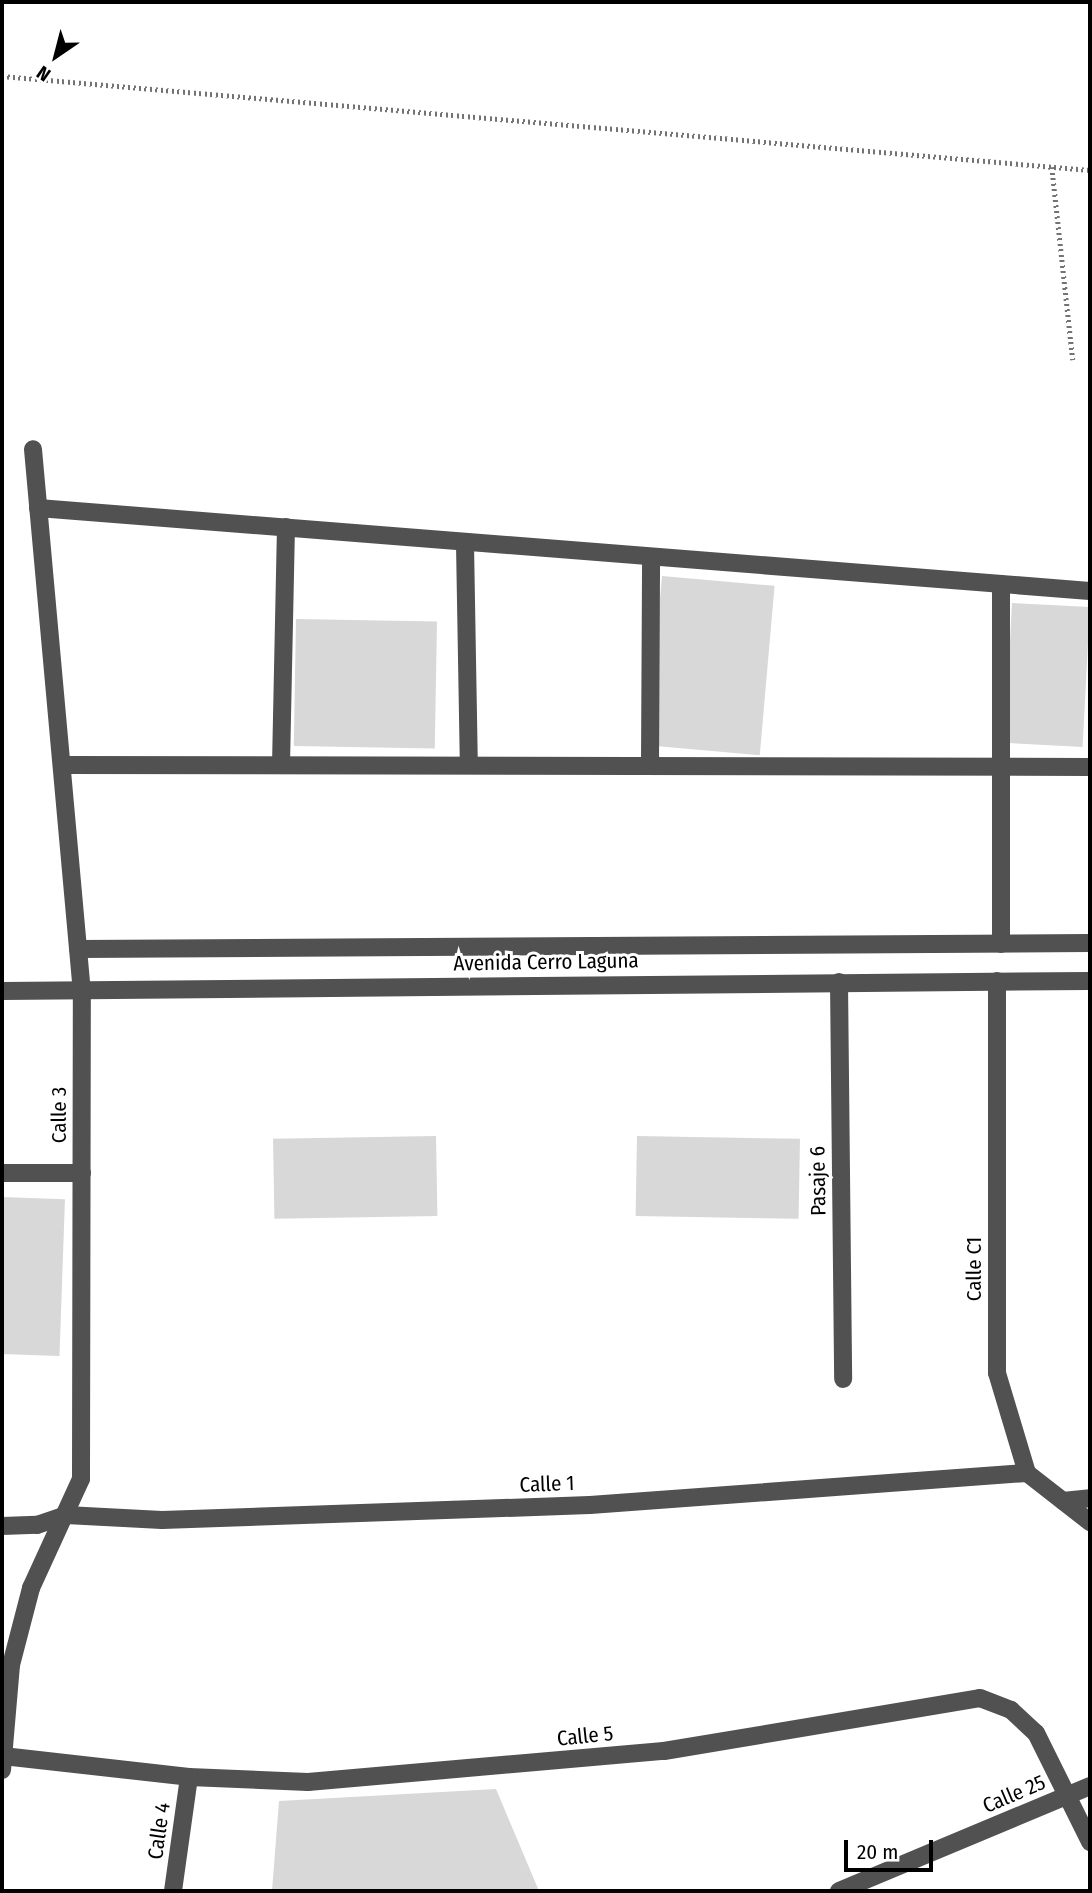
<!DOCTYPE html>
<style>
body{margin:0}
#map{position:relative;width:1092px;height:1893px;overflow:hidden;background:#fff;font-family:"Fira Sans Condensed",sans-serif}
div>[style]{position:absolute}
.green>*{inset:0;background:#d8d8d8;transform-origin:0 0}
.path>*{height:4.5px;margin-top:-2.25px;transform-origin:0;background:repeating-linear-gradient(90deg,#737373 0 2px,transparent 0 5.5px)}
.minor>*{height:18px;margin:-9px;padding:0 9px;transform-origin:9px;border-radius:9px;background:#515151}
span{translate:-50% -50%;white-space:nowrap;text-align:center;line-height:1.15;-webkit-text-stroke:6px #fff;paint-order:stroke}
.street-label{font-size:21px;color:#000}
.frame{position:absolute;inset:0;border:4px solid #000;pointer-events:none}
.north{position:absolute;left:21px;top:21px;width:70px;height:70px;-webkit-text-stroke:5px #fff;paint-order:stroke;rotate:215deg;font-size:19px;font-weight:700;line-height:28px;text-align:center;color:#000}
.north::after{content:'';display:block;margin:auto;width:24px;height:32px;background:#000;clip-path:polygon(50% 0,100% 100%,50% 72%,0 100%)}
.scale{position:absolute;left:844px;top:1840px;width:89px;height:32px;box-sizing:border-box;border:4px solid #000;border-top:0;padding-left:9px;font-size:21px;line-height:24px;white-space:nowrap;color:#000;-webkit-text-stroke:5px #fff;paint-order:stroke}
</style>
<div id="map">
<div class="green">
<i style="left:662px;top:576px;width:113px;height:170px;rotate:5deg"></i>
<i style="left:1012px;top:603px;width:78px;height:140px;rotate:3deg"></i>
<i style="left:296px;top:619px;width:141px;height:127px;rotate:1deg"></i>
<i style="left:436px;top:1136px;width:80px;height:163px;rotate:89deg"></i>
<i style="left:637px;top:1136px;width:163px;height:80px;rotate:1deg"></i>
<i style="left:2px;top:1197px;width:63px;height:157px;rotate:2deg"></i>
<i style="clip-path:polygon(496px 1789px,539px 1891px,272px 1891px,279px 1801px)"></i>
</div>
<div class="path">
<i style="left:2px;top:76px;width:1092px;rotate:4.94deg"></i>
<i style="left:1052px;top:167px;width:194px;rotate:83.8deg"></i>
</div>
<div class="minor">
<i style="left:38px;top:508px;width:1055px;rotate:4.51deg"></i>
<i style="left:465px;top:544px;width:219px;rotate:89deg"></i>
<i style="left:1001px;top:584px;width:360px;rotate:90deg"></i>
<i style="left:62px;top:765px;width:1028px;rotate:0.11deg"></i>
<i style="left:281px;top:765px;width:238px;rotate:-88.8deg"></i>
<i style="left:650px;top:765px;width:208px;rotate:-89.7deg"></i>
<i style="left:78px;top:949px;width:1012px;rotate:-0.34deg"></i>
<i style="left:997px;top:981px;width:392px;rotate:90deg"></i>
<i style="left:997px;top:1373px;width:104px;rotate:73.3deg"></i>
<i style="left:1027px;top:1473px;width:80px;rotate:37.9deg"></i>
<i style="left:839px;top:982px;width:397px;rotate:89.4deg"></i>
<i style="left:2px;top:991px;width:1088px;rotate:-0.53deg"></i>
<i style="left:2px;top:1173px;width:80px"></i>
<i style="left:1063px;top:1501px;width:27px;rotate:-6deg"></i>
<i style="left:2px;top:1526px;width:35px;rotate:-2deg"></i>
<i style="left:37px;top:1525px;width:31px;rotate:-19deg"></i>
<i style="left:66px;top:1515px;width:96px;rotate:3deg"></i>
<i style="left:162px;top:1520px;width:428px;rotate:-2deg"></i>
<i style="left:590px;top:1505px;width:438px;rotate:-4.2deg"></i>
<i style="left:3px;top:1756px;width:187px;rotate:6.4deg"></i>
<i style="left:189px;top:1777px;width:119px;rotate:2.4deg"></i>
<i style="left:308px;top:1782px;width:357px;rotate:-5deg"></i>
<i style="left:664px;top:1751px;width:320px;rotate:-9.5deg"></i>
<i style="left:980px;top:1698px;width:33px;rotate:21deg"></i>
<i style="left:1011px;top:1710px;width:34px;rotate:43deg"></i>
<i style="left:1036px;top:1733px;width:122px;rotate:63.6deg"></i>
<i style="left:2px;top:1770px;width:105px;rotate:-85.1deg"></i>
<i style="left:11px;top:1665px;width:80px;rotate:-75.4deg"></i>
<i style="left:31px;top:1588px;width:120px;rotate:-65.4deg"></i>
<i style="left:81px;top:1479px;width:486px;rotate:-89.9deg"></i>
<i style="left:82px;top:993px;width:546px;rotate:-95.15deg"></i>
<i style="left:173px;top:1891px;width:115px;rotate:-82deg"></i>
<i style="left:839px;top:1891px;width:272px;rotate:-22.7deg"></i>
</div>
<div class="street-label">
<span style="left:546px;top:962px;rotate:-1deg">Avenida Cerro Laguna</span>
<span style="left:59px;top:1115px;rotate:-90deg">Calle 3</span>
<span style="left:818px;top:1181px;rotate:-91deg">Pasaje 6</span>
<span style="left:974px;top:1269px;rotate:-90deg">Calle C1</span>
<span style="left:547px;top:1484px;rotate:-2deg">Calle 1</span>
<span style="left:585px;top:1736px;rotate:-6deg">Calle 5</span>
<span style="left:1014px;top:1794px;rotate:-23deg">Calle 25</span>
<span style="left:159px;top:1831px;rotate:-82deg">Calle 4</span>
</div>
<div class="frame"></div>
<div class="north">N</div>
<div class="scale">20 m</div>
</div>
